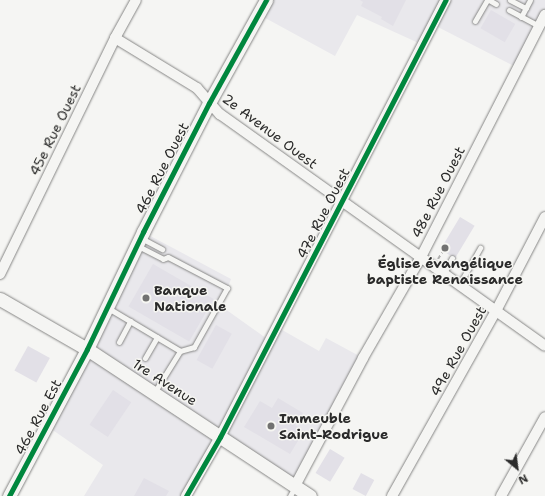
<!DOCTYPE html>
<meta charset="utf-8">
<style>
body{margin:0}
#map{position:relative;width:545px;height:496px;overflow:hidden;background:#f5f5f3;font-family:"Shantell Sans",sans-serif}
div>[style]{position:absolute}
.built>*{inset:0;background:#e9e8ec}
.building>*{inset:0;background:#e2e0e7;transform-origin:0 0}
.path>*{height:2px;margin-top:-1px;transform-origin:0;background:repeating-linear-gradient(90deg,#b0b0af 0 4px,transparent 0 7px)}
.roads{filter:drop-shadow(0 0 1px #868685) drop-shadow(0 0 1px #868685)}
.service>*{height:5px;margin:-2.5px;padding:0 2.5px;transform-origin:2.5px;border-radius:2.5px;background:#f5f5f3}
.minor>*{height:10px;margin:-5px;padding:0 5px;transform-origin:5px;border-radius:5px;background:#f5f5f3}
.tertiary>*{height:13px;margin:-6.5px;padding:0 6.5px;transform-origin:6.5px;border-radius:6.5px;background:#f5f5f3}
.cycleway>*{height:5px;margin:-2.5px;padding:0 2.5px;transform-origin:2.5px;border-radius:2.5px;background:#00873e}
.dots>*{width:11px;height:11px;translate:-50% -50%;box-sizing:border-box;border:2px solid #f6f6f2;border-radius:50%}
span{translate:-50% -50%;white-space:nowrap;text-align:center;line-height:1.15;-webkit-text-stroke:3px #f6f6f2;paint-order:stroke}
.street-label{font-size:14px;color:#2b2b2b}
.poi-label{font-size:14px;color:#2b2b2b;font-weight:700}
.left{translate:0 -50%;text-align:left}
.north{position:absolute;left:497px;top:448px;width:40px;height:40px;-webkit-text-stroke:3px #f6f6f2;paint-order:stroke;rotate:151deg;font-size:11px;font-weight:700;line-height:16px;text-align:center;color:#2b2b2b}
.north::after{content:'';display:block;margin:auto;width:14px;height:18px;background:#2b2b2b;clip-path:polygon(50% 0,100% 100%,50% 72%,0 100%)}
</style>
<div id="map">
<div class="built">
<i style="clip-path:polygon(266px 0,545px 0,545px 15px,518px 68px,434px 25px,423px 45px,357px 15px,335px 56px,258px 14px)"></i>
<i style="clip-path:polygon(143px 232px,231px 279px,221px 306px,270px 341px,277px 327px,319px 351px,326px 338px,363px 358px,295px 486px,220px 437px,186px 496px,84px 496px,103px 465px,47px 426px)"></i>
</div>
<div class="building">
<i style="clip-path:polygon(360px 0,406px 0,393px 26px,381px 19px,382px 17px,361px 6px,363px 2px)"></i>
<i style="left:491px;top:10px;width:28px;height:21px;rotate:30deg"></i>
<i style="left:460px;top:217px;width:17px;height:38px;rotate:31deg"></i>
<i style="left:153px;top:264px;width:70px;height:49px;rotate:30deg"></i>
<i style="left:216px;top:325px;width:18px;height:40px;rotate:29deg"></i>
<i style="left:28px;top:346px;width:25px;height:28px;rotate:29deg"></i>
<i style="left:113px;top:390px;width:22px;height:42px;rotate:34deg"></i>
<i style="clip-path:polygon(278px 398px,303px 413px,295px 425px,304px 431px,290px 454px,244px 427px,260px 401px,272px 408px)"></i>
<i style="left:330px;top:449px;width:17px;height:28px;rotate:31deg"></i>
<i style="left:361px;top:473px;width:15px;height:18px;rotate:28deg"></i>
<i style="clip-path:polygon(144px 478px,169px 491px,166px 496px,134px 496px)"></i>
</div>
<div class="path">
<i style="left:438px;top:259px;width:9px;rotate:-58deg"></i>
</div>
<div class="roads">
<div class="service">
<i style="left:489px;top:0;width:8px;rotate:30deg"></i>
<i style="left:510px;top:0;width:18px;rotate:27deg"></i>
<i style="left:509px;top:10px;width:34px;rotate:28deg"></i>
<i style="left:521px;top:17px;width:19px;rotate:-62deg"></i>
<i style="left:475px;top:21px;width:24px;rotate:-60deg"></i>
<i style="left:141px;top:238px;width:24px;rotate:28deg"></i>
<i style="left:138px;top:246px;width:28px;rotate:27deg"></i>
<i style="left:163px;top:259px;width:5px;rotate:-22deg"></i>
<i style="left:168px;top:257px;width:67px;rotate:27.7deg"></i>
<i style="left:227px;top:288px;width:68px;rotate:119.2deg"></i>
<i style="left:194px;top:347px;width:15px;rotate:164deg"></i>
<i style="left:444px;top:273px;width:17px;rotate:-62deg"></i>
<i style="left:459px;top:285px;width:43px;rotate:-60.4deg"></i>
<i style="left:108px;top:308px;width:84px;rotate:30.8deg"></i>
<i style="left:180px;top:351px;width:49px;rotate:121.8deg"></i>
<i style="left:119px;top:342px;width:24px;rotate:-62deg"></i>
<i style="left:145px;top:358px;width:24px;rotate:-60deg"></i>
<i style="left:290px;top:496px;width:10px;rotate:-61deg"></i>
</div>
<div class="minor">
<i style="left:115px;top:38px;width:96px;rotate:31.4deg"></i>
<i style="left:197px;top:88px;width:35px;rotate:49deg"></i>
<i style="left:220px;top:114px;width:399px;rotate:35.5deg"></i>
<i style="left:0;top:274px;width:263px;rotate:-64deg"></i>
<i style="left:115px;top:38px;width:43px;rotate:-61.1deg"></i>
<i style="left:295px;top:486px;width:145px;rotate:-62deg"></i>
<i style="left:363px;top:358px;width:116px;rotate:-60.1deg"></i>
<i style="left:421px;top:257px;width:272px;rotate:-62.9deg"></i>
<i style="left:186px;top:496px;width:68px;rotate:-60deg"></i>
<i style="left:220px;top:437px;width:492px;rotate:-62.7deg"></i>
<i style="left:392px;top:496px;width:212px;rotate:-60.7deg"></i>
<i style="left:496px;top:311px;width:106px;rotate:-62.5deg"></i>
<i style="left:501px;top:496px;width:90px;rotate:-60.9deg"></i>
</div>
<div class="tertiary">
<i style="left:0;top:299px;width:100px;rotate:29.9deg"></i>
<i style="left:87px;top:349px;width:267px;rotate:33.4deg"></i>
<i style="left:9px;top:496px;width:166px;rotate:-62deg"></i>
<i style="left:87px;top:349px;width:130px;rotate:-64.4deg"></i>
<i style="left:143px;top:232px;width:145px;rotate:-62.9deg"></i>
<i style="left:209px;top:103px;width:118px;rotate:-61deg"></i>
</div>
</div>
<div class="cycleway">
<i style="left:9px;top:496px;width:166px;rotate:-62deg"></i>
<i style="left:87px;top:349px;width:130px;rotate:-64.4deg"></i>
<i style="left:143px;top:232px;width:145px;rotate:-62.9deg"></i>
<i style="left:209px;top:103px;width:118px;rotate:-61deg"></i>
<i style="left:186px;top:496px;width:68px;rotate:-60deg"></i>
<i style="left:220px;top:437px;width:492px;rotate:-62.7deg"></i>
</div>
<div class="dots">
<i style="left:445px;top:248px;background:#727271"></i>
<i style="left:146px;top:298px;background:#727271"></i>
<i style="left:271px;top:426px;background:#727271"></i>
</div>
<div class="street-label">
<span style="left:55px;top:130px;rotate:-64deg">45e Rue Ouest</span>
<span style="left:270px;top:131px;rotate:37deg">2e Avenue Ouest</span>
<span style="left:162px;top:168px;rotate:-63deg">46e Rue Ouest</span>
<span style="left:438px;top:192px;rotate:-63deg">48e Rue Ouest</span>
<span style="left:323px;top:213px;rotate:-63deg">47e Rue Ouest</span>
<span style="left:458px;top:351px;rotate:-61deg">49e Rue Ouest</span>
<span style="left:165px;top:382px;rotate:33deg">1re Avenue</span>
<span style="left:38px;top:417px;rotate:-62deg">46e Rue Est</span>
</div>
<div class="poi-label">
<span style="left:445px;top:271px">Église évangélique<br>baptiste Renaissance</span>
<span class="left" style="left:154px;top:298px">Banque<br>Nationale</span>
<span class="left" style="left:279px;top:426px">Immeuble<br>Saint-Rodrigue</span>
</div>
<div class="north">N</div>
</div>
